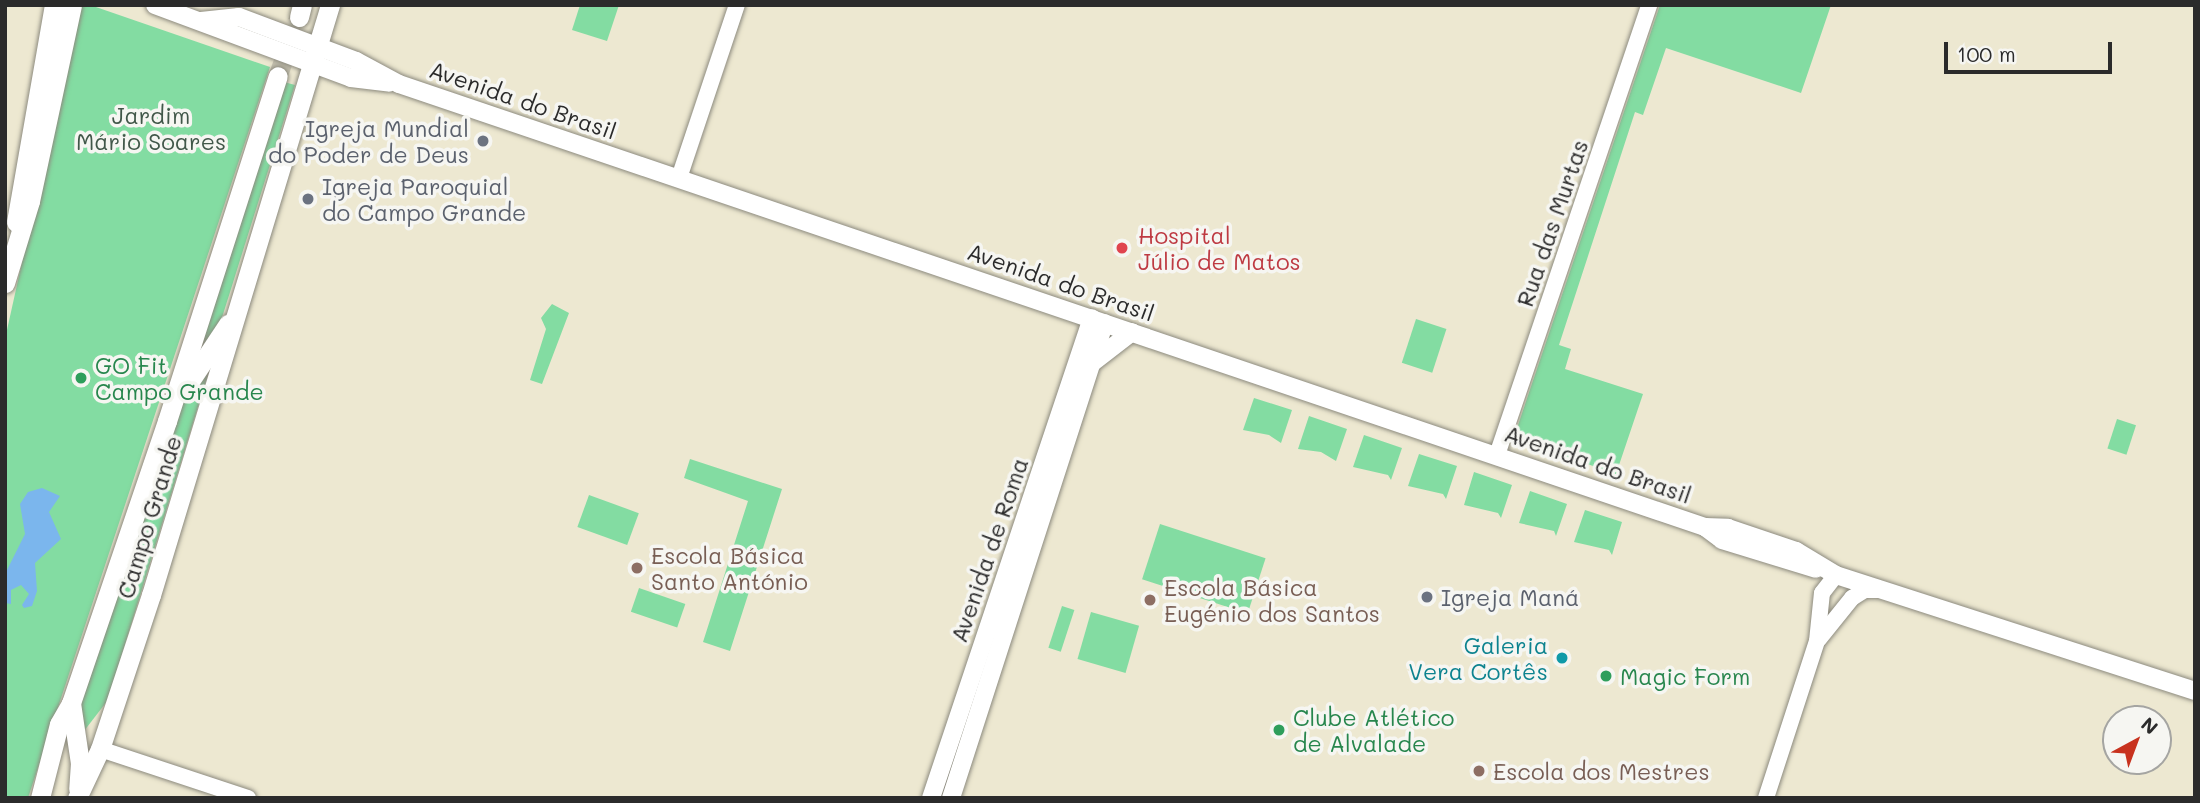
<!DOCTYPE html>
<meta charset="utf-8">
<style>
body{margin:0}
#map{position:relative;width:2200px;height:803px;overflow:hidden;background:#ede8d1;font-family:Mali,sans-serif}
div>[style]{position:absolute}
.green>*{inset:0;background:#83dca2;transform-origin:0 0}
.water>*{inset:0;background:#7bb6ed}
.primary-tunnel>*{height:19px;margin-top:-9.5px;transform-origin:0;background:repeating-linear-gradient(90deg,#c6c2b0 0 19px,transparent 0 29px)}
.roads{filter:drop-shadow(0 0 2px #8c8a7e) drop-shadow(0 0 2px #8c8a7e)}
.tertiary>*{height:16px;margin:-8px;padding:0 8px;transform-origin:8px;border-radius:8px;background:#fff}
.secondary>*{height:18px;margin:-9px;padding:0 9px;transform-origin:9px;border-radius:9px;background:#fff}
.primary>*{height:19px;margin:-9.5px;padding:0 9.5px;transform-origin:9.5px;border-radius:9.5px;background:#fff}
.dots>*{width:19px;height:19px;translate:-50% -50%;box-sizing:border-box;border:4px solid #f6f6f2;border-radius:50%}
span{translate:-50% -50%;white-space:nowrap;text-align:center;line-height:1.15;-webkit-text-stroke:7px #f6f6f2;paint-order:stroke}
.street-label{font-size:23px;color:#2b2b2b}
.park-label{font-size:23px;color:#415749}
.worship-label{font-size:23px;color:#5b616d}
.right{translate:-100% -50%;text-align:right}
.left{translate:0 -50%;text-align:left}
.health-label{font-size:23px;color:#be3a42}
.leisure-label{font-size:23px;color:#27864d}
.education-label{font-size:23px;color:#785e54}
.culture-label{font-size:23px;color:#0d838f}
.frame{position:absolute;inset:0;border:7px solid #2b2b2b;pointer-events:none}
.north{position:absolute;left:2102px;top:705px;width:70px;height:70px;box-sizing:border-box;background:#f6f6f2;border:2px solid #a5a5a2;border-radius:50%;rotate:41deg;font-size:19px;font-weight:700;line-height:28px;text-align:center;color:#2b2b2b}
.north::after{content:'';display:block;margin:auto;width:24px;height:32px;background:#c8321e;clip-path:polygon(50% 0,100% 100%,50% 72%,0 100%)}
.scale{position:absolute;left:1944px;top:42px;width:168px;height:32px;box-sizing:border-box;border:4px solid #2b2b2b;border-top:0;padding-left:9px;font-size:21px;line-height:24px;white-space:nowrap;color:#2b2b2b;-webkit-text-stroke:5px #f6f6f2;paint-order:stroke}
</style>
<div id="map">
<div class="green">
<i style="clip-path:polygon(79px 5px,93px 6px,270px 67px,28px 798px,5px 798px,5px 339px)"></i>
<i style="clip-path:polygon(580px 5px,619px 5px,607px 41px,572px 30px)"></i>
<i style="clip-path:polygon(1660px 5px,1831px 5px,1801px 93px,1666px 48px,1643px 115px,1635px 112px,1559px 345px,1571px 349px,1565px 369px,1643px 394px,1616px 474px,1518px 440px,1515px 434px)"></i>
<i style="clip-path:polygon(284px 82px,295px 85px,220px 324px,197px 355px)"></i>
<i style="clip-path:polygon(552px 304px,569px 313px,542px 384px,530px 380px,546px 329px,541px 318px)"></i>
<i style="left:1416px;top:319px;width:32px;height:46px;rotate:18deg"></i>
<i style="clip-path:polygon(212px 361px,108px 700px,84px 731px,81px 704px,183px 399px)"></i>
<i style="clip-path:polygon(1254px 398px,1292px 410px,1281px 443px,1269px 435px,1243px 430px)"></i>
<i style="clip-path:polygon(1309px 416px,1347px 429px,1336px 461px,1321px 452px,1298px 449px)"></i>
<i style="left:2117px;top:419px;width:20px;height:31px;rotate:18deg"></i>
<i style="clip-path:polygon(1364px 435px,1402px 448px,1391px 480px,1388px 475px,1353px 467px)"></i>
<i style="clip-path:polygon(1419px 454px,1457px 466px,1446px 499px,1443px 494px,1408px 486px)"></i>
<i style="clip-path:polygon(690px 459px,782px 489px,730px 651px,703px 642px,748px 501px,684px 478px)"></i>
<i style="clip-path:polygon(1474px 472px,1512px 485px,1501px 518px,1498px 513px,1464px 505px)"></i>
<i style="clip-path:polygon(1530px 491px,1567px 504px,1556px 536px,1554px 531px,1519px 523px)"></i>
<i style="left:589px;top:495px;width:53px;height:34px;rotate:20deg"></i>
<i style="clip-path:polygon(1585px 510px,1622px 522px,1612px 555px,1609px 550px,1574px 542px)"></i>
<i style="left:1160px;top:524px;width:111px;height:58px;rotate:18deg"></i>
<i style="left:639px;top:588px;width:49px;height:25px;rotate:19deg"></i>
<i style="left:1062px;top:606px;width:13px;height:44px;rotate:18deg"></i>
<i style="left:1091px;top:612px;width:50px;height:49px;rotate:16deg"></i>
</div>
<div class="water">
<i style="clip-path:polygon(42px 488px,60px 496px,49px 512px,61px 539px,35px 563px,37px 591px,32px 606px,24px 608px,22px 605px,29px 594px,21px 585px,11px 590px,11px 604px,5px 603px,5px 574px,25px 534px,20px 504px,28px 492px)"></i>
</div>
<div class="primary-tunnel">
<i style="left:278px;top:76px;width:63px;rotate:-70.4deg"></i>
</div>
<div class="roads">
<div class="tertiary">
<i style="left:679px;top:178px;width:182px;rotate:-71.5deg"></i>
<i style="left:1497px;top:455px;width:475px;rotate:-71.3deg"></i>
<i style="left:1819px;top:639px;width:53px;rotate:-51.2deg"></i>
<i style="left:1852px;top:598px;width:15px;rotate:-32deg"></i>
<i style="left:1865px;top:590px;width:14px"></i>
<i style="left:100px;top:749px;width:156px;rotate:18.3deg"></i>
<i style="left:1766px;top:798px;width:165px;rotate:-72deg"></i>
<i style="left:1817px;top:641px;width:48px;rotate:-84.1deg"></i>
<i style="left:1822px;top:593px;width:23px;rotate:-52deg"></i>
</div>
<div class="secondary">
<i style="left:155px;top:5px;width:209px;rotate:20.4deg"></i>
<i style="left:351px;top:78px;width:38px;rotate:7deg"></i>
<i style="left:201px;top:21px;width:38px;rotate:-6deg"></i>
<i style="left:239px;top:17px;width:125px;rotate:20.6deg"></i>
<i style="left:356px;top:61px;width:49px;rotate:28.1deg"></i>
<i style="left:399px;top:84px;width:1379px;rotate:18.74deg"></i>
<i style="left:1705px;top:527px;width:23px;rotate:2deg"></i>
<i style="left:1728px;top:528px;width:72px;rotate:18.7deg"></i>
<i style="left:1796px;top:551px;width:47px;rotate:31deg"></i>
<i style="left:1836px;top:575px;width:377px;rotate:17.9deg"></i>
<i style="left:1093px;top:362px;width:49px;rotate:-37.6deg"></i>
<i style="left:1705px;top:527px;width:21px;rotate:37deg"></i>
<i style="left:1722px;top:540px;width:98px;rotate:17.1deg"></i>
<i style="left:931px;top:798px;width:506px;rotate:-71.46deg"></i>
<i style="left:951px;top:798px;width:499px;rotate:-72.1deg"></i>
</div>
<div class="primary">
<i style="left:299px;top:17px;width:12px;rotate:-76deg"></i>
<i style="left:16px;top:222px;width:220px;rotate:-80.1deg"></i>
<i style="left:5px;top:283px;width:86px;rotate:-73deg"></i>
<i style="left:30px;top:201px;width:200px;rotate:-77.9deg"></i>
<i style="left:186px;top:387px;width:76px;rotate:-56.3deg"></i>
<i style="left:71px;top:703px;width:61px;rotate:81.5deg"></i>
<i style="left:80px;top:763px;width:26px;rotate:94deg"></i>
<i style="left:40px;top:798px;width:76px;rotate:-75.6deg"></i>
<i style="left:59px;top:724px;width:24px;rotate:-60deg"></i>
<i style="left:71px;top:703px;width:298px;rotate:-71.2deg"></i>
<i style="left:167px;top:421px;width:362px;rotate:-72.2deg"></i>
<i style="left:77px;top:798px;width:54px;rotate:-64.9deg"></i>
<i style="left:100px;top:749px;width:162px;rotate:-71.7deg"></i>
<i style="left:151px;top:595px;width:617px;rotate:-73.12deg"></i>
</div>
</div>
<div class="dots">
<i style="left:483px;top:141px;background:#6b7280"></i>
<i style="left:308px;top:199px;background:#6b7280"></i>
<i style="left:1122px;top:248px;background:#e0444e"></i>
<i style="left:81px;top:378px;background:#2e9e5b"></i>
<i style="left:637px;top:568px;background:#8d6e63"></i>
<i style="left:1427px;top:597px;background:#6b7280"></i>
<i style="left:1150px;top:600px;background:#8d6e63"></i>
<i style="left:1562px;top:658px;background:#0f9aa8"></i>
<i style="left:1606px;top:676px;background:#2e9e5b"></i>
<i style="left:1279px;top:730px;background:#2e9e5b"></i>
<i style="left:1479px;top:771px;background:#8d6e63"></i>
</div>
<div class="street-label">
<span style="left:523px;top:100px;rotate:19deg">Avenida do Brasil</span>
<span style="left:1552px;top:223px;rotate:-71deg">Rua das Murtas</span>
<span style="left:1061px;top:282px;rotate:19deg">Avenida do Brasil</span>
<span style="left:1598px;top:464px;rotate:19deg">Avenida do Brasil</span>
<span style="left:149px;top:517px;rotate:-73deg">Campo Grande</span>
<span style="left:989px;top:550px;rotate:-71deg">Avenida de Roma</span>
</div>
<div class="park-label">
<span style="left:151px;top:128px">Jardim<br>Mário Soares</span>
</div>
<div class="worship-label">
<span class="right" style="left:469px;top:141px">Igreja Mundial<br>do Poder de Deus</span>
<span class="left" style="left:322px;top:199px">Igreja Paroquial<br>do Campo Grande</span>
<span class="left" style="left:1441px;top:597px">Igreja Maná</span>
</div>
<div class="health-label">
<span class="left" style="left:1138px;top:248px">Hospital<br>Júlio de Matos</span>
</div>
<div class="leisure-label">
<span class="left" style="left:95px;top:378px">GO Fit<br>Campo Grande</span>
<span class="left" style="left:1620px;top:676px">Magic Form</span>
<span class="left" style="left:1293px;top:730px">Clube Atlético<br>de Alvalade</span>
</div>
<div class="education-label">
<span class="left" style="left:651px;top:568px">Escola Básica<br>Santo António</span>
<span class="left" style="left:1164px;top:600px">Escola Básica<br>Eugénio dos Santos</span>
<span class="left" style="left:1493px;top:771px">Escola dos Mestres</span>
</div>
<div class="culture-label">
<span class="right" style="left:1548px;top:658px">Galeria<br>Vera Cortês</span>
</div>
<div class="frame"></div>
<div class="north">N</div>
<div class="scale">100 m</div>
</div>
